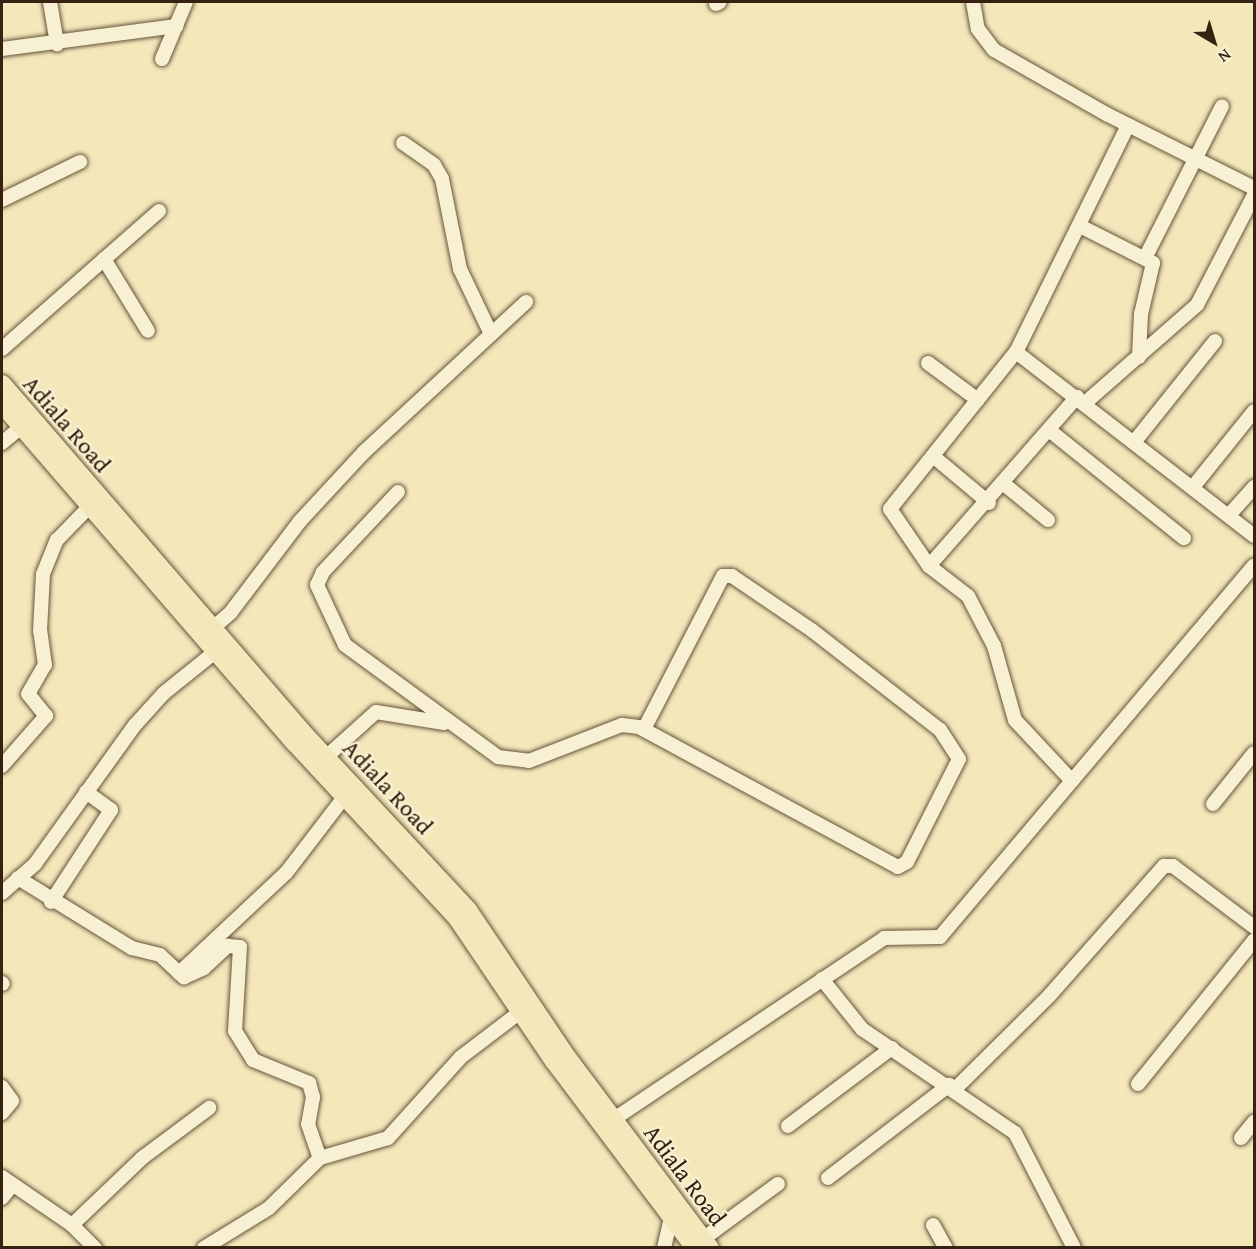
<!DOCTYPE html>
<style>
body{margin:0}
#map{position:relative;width:1256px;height:1249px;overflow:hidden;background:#f4e8bb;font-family:"Gentium Book Plus",serif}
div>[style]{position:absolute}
.roads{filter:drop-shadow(0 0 2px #66543b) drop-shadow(0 0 2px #66543b)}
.minor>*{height:14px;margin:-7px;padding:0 7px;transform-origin:7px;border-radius:7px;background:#f8f0d3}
.major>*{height:18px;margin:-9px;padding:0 9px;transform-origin:9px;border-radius:9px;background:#f4e8bb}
span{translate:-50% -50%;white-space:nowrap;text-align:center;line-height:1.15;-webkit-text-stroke:4.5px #f8f0d3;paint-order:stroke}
.street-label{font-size:24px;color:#362210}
.frame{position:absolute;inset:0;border:3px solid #362210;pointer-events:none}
.north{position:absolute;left:1184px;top:12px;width:60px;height:60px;-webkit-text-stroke:4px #f8f0d3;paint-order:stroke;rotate:142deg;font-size:16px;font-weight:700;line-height:24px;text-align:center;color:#362210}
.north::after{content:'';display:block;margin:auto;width:21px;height:27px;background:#362210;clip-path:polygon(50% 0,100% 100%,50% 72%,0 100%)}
</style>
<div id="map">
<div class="roads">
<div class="minor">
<i style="left:50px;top:2px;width:43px;rotate:80.5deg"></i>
<i style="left:973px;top:2px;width:27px;rotate:80deg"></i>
<i style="left:978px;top:29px;width:26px;rotate:53deg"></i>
<i style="left:994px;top:50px;width:131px;rotate:29.7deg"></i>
<i style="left:1108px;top:115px;width:163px;rotate:26.6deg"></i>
<i style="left:716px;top:4px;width:4px;rotate:-27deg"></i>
<i style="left:2px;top:49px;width:176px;rotate:-7.5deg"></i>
<i style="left:162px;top:59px;width:62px;rotate:-67.2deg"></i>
<i style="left:403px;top:143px;width:38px;rotate:35deg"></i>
<i style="left:434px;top:165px;width:16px;rotate:60deg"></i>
<i style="left:442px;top:179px;width:92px;rotate:78.7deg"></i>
<i style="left:460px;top:269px;width:72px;rotate:64.5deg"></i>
<i style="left:2px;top:200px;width:87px;rotate:-26deg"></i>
<i style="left:1080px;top:226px;width:82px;rotate:26.9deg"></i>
<i style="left:1153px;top:263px;width:52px;rotate:103.2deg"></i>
<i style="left:1141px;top:314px;width:43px;rotate:92.7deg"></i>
<i style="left:1145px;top:258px;width:170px;rotate:-63.1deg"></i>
<i style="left:104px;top:259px;width:84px;rotate:58.6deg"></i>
<i style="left:2px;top:349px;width:209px;rotate:-41.3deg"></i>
<i style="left:1016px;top:352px;width:301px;rotate:37.7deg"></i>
<i style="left:928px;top:363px;width:62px;rotate:36.5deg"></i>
<i style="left:1085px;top:403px;width:149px;rotate:-41.2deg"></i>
<i style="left:1197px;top:305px;width:124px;rotate:-62.6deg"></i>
<i style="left:1049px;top:430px;width:173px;rotate:38.7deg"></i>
<i style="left:1135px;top:441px;width:128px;rotate:-51.3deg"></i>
<i style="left:2px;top:443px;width:25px;rotate:-40deg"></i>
<i style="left:933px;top:456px;width:73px;rotate:40deg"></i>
<i style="left:1004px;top:484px;width:57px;rotate:39.3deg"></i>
<i style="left:1193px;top:487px;width:97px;rotate:-51.2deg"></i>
<i style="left:398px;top:492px;width:110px;rotate:133.2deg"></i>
<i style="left:323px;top:572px;width:14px;rotate:115deg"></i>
<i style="left:317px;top:585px;width:66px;rotate:65deg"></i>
<i style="left:345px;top:645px;width:190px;rotate:36.2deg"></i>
<i style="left:498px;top:757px;width:31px;rotate:7deg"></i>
<i style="left:529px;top:761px;width:100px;rotate:-21.2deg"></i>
<i style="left:622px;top:725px;width:17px;rotate:7deg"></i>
<i style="left:639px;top:727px;width:294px;rotate:28.4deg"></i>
<i style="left:898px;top:867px;width:10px;rotate:-29deg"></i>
<i style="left:907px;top:862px;width:115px;rotate:-63.2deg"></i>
<i style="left:959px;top:759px;width:35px;rotate:-123deg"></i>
<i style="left:940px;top:730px;width:161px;rotate:-142.1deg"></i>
<i style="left:813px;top:631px;width:98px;rotate:-145.8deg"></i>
<i style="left:732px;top:576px;width:9px;rotate:180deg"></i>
<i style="left:723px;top:576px;width:172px;rotate:117.3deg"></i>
<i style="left:1229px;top:515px;width:38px;rotate:-48deg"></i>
<i style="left:929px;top:566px;width:225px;rotate:-48.8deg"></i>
<i style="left:206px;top:634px;width:33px;rotate:-41deg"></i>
<i style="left:231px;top:612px;width:114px;rotate:-52.8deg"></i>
<i style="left:300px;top:521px;width:94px;rotate:-47.2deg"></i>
<i style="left:364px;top:452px;width:221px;rotate:-42.8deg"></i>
<i style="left:326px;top:757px;width:67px;rotate:-42deg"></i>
<i style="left:376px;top:712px;width:69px;rotate:9.2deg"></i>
<i style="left:2px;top:766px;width:67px;rotate:-48.7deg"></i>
<i style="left:46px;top:716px;width:28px;rotate:-129deg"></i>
<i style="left:28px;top:694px;width:34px;rotate:-60deg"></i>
<i style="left:45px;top:665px;width:34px;rotate:-98deg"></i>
<i style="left:40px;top:631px;width:57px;rotate:-87deg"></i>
<i style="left:43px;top:574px;width:37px;rotate:-68deg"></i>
<i style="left:57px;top:540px;width:47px;rotate:-45.9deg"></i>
<i style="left:1072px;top:781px;width:83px;rotate:-133.1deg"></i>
<i style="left:1015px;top:720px;width:77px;rotate:-105.8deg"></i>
<i style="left:994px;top:646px;width:56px;rotate:-117.5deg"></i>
<i style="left:968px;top:596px;width:49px;rotate:-142.4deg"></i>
<i style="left:929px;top:566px;width:69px;rotate:-124.4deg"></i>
<i style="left:890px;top:509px;width:201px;rotate:-51.3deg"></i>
<i style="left:1016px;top:352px;width:253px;rotate:-63.7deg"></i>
<i style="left:1213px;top:804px;width:65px;rotate:-51.2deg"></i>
<i style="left:18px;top:878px;width:134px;rotate:31.6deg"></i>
<i style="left:132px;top:948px;width:29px;rotate:14deg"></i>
<i style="left:160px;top:955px;width:33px;rotate:43deg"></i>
<i style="left:184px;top:977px;width:22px;rotate:-24deg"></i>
<i style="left:204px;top:968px;width:33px;rotate:-43deg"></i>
<i style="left:228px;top:946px;width:12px;rotate:5deg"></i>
<i style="left:240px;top:947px;width:84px;rotate:93.4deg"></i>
<i style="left:235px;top:1031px;width:34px;rotate:58deg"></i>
<i style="left:253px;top:1060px;width:61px;rotate:22.3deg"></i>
<i style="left:309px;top:1083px;width:15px;rotate:74deg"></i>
<i style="left:313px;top:1097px;width:27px;rotate:100deg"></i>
<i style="left:308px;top:1124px;width:36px;rotate:71deg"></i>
<i style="left:2px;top:893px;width:44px;rotate:-41.3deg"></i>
<i style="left:35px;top:864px;width:171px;rotate:-54.3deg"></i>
<i style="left:135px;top:725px;width:43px;rotate:-47.8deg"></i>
<i style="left:164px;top:693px;width:65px;rotate:-38.8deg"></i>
<i style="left:51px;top:902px;width:110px;rotate:-56.9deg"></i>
<i style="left:111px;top:810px;width:31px;rotate:-144deg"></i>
<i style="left:179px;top:973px;width:146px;rotate:-43.1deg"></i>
<i style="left:286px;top:873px;width:97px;rotate:-52.5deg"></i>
<i style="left:822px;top:979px;width:64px;rotate:51.3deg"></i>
<i style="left:862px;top:1029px;width:185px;rotate:34.2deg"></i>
<i style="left:1015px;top:1133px;width:129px;rotate:62.8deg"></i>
<i style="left:2px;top:983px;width:1px;rotate:45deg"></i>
<i style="left:1138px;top:1084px;width:185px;rotate:-51.1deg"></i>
<i style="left:2px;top:1087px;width:17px;rotate:54deg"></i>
<i style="left:12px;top:1101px;width:16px;rotate:130deg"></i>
<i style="left:955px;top:1089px;width:132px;rotate:-44.7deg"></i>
<i style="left:1049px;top:996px;width:174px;rotate:-48.5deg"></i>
<i style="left:1164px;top:866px;width:9px"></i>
<i style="left:1173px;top:866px;width:101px;rotate:37deg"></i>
<i style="left:614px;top:1119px;width:325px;rotate:-33.8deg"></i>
<i style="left:884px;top:938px;width:56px;rotate:-1deg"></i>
<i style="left:940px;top:937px;width:486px;rotate:-49.8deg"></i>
<i style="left:788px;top:1126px;width:130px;rotate:-36.9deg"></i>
<i style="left:1241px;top:1138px;width:21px;rotate:-51deg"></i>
<i style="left:2px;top:1177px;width:85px;rotate:34.4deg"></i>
<i style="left:72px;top:1225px;width:33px;rotate:45deg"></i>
<i style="left:828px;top:1178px;width:153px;rotate:-37.5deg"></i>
<i style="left:2px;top:1198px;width:16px;rotate:-52deg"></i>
<i style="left:72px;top:1225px;width:97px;rotate:-43.7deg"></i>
<i style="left:142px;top:1158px;width:84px;rotate:-36.7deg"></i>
<i style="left:933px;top:1225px;width:26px;rotate:61deg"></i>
<i style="left:703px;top:1239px;width:93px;rotate:-36.3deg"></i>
<i style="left:204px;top:1248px;width:76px;rotate:-31.6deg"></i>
<i style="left:269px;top:1208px;width:71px;rotate:-44.4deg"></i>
<i style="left:320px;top:1158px;width:71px;rotate:-16.4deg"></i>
<i style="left:388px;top:1138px;width:109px;rotate:-48deg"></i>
<i style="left:461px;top:1057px;width:74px;rotate:-37.3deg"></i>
<i style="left:664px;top:1248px;width:32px;rotate:-77deg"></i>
</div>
<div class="major">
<i style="left:2px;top:384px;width:464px;rotate:49.2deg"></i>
<i style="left:305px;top:735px;width:239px;rotate:47deg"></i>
<i style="left:468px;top:910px;width:172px;rotate:56.1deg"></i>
<i style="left:564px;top:1053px;width:244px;rotate:53.2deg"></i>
<i style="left:2px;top:404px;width:448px;rotate:49.2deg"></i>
<i style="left:295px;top:743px;width:238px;rotate:47.2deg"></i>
<i style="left:457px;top:918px;width:173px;rotate:55.9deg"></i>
<i style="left:554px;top:1061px;width:234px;rotate:53deg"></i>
</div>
</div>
<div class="street-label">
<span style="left:67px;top:424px;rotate:49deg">Adiala Road</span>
<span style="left:388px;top:787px;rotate:47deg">Adiala Road</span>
<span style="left:685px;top:1175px;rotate:53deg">Adiala Road</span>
</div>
<div class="frame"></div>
<div class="north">N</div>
</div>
